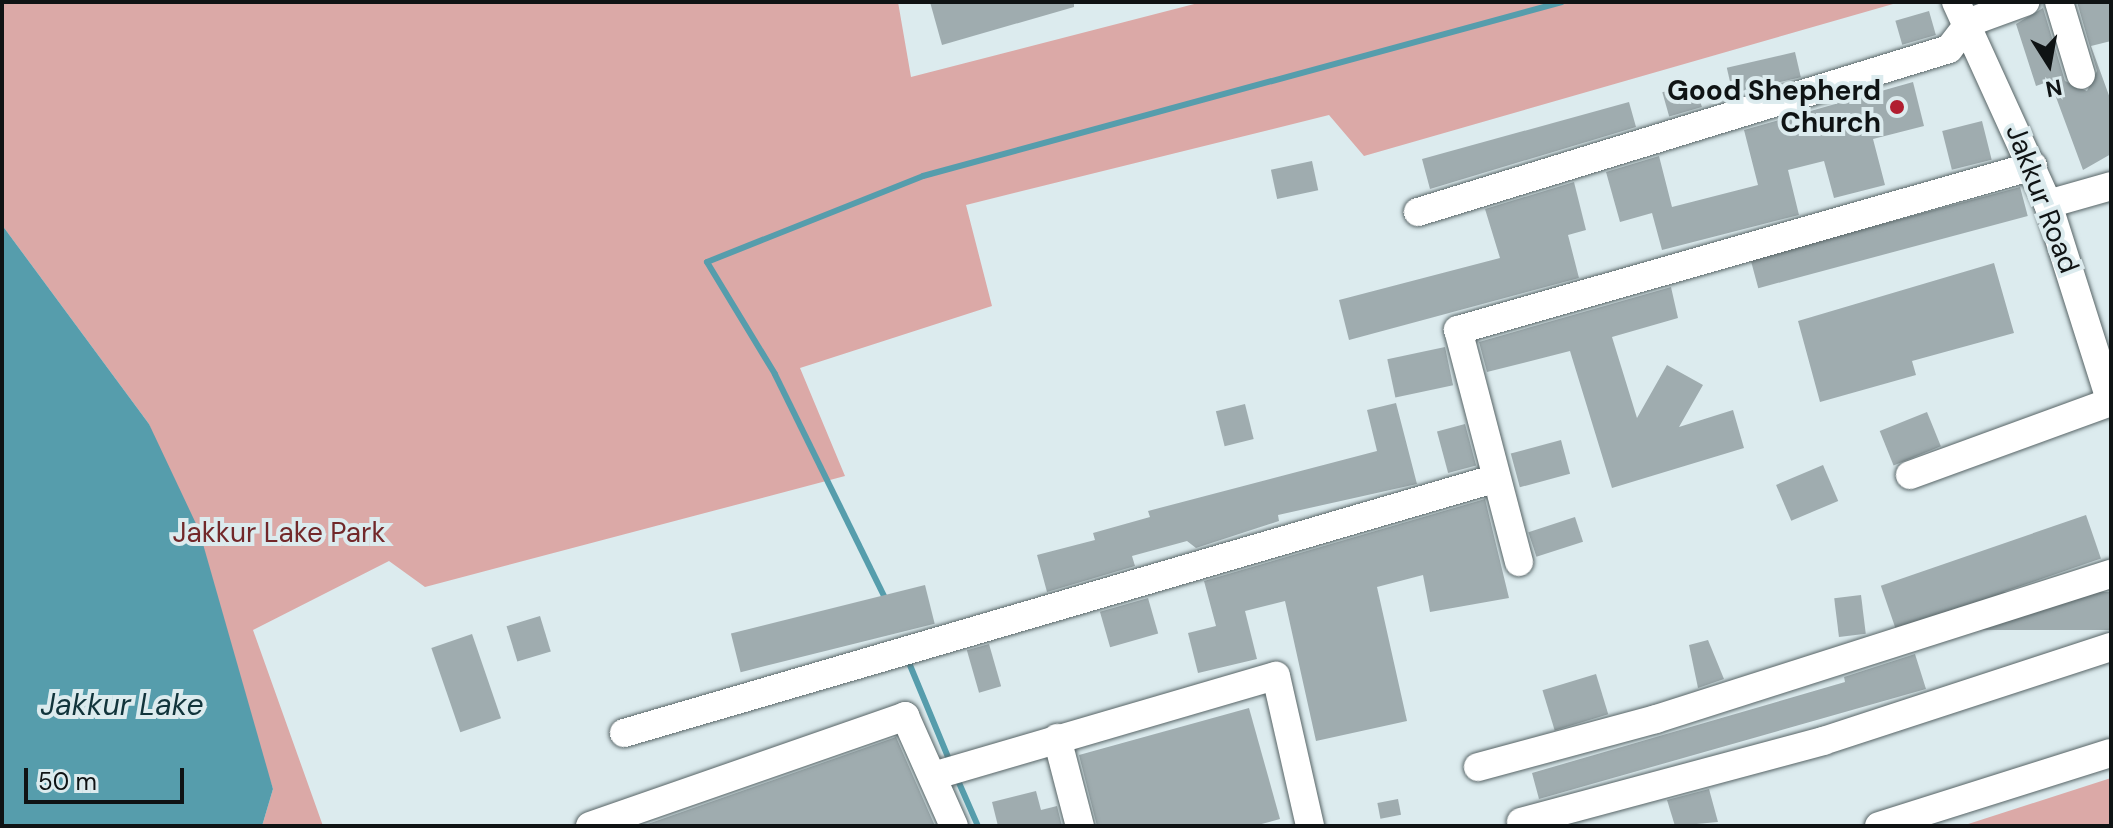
<!DOCTYPE html>
<style>
body{margin:0}
#map{position:relative;width:2113px;height:828px;overflow:hidden;background:#dcebee;font-family:"DM Sans",sans-serif}
div>[style]{position:absolute}
.green>*{inset:0;background:#dba9a7}
.water>*{inset:0;background:#569dac}
.stream>*{height:6px;margin:-3px;padding:0 3px;transform-origin:3px;border-radius:3px;background:#569dac}
.building>*{inset:0;background:#9facaf;transform-origin:0 0}
.roads{filter:drop-shadow(0 0 2px #576466) drop-shadow(0 0 2px #576466)}
.minor>*{height:28px;margin:-14px;padding:0 14px;transform-origin:14px;border-radius:14px;background:#fff}
.dots>*{width:22px;height:22px;translate:-50% -50%;box-sizing:border-box;border:4px solid #dcebee;border-radius:50%}
span{translate:-50% -50%;white-space:nowrap;text-align:center;line-height:1.15;-webkit-text-stroke:8px #dcebee;paint-order:stroke}
.poi-label{font-size:28px;color:#0f1314;font-weight:700}
.right{translate:-100% -50%;text-align:right}
.street-label{font-size:28px;color:#0f1314}
.park-label{font-size:28px;color:#72282a}
.water-label{font-size:30px;color:#11343b;font-style:italic}
.frame{position:absolute;inset:0;border:4px solid #0f1314;pointer-events:none}
.north{position:absolute;left:2009px;top:24px;width:80px;height:80px;-webkit-text-stroke:6px #dcebee;paint-order:stroke;rotate:169deg;font-size:22px;font-weight:700;line-height:32px;text-align:center;color:#0f1314}
.north::after{content:'';display:block;margin:auto;width:28px;height:36px;background:#0f1314;clip-path:polygon(50% 0,100% 100%,50% 72%,0 100%)}
.scale{position:absolute;left:24px;top:768px;width:160px;height:36px;box-sizing:border-box;border:4px solid #0f1314;border-top:0;padding-left:10px;font-size:24px;line-height:28px;white-space:nowrap;color:#0f1314;-webkit-text-stroke:6px #dcebee;paint-order:stroke}
</style>
<div id="map">
<div class="green">
<i style="clip-path:polygon(2px 2px,898px 2px,911px 77px,1202px 2px,1900px 2px,1364px 156px,1329px 115px,966px 205px,992px 306px,800px 368px,845px 476px,425px 587px,389px 561px,253px 630px,323px 826px,262px 826px,273px 789px,149px 424px,2px 225px)"></i>
<i style="clip-path:polygon(2111px 778px,2111px 826px,1962px 826px)"></i>
</div>
<div class="water">
<i style="clip-path:polygon(2px 225px,149px 424px,199px 530px,273px 789px,262px 826px,2px 826px)"></i>
</div>
<div class="stream">
<i style="left:887px;top:602px;width:254px;rotate:-116.2deg"></i>
<i style="left:775px;top:374px;width:131px;rotate:-121.3deg"></i>
<i style="left:707px;top:262px;width:232px;rotate:-21.7deg"></i>
<i style="left:923px;top:176px;width:662px;rotate:-15.23deg"></i>
<i style="left:907px;top:658px;width:113px;rotate:67.5deg"></i>
<i style="left:956px;top:776px;width:55px;rotate:66.3deg"></i>
</div>
<div class="building">
<i style="clip-path:polygon(930px 2px,1074px 2px,1074px 7px,942px 45px)"></i>
<i style="clip-path:polygon(2077px 2px,2111px 2px,2111px 41px,2091px 46px,2111px 101px,2111px 154px,2083px 170px,2050px 81px,2036px 86px,2016px 24px,2043px 8px,2065px 81px,2087px 91px,2097px 71px)"></i>
<i style="left:1929px;top:11px;width:25px;height:35px;rotate:74deg"></i>
<i style="left:1795px;top:52px;width:26px;height:70px;rotate:77deg"></i>
<i style="clip-path:polygon(1913px 82px,1924px 126px,1873px 139px,1885px 185px,1834px 198px,1824px 161px,1788px 170px,1799px 215px,1662px 250px,1652px 213px,1620px 222px,1606px 172px,1659px 156px,1672px 207px,1758px 185px,1744px 130px)"></i>
<i style="left:1695px;top:83px;width:25px;height:34px;rotate:74deg"></i>
<i style="clip-path:polygon(1629px 102px,1636px 127px,1430px 189px,1422px 159px)"></i>
<i style="left:1982px;top:121px;width:40px;height:41px;rotate:76deg"></i>
<i style="left:1312px;top:161px;width:30px;height:42px;rotate:78deg"></i>
<i style="clip-path:polygon(1574px 182px,1586px 230px,1568px 235px,1579px 278px,1349px 340px,1339px 300px,1500px 258px,1485px 209px)"></i>
<i style="left:2020px;top:187px;width:30px;height:279px;rotate:75deg"></i>
<i style="clip-path:polygon(1994px 263px,2014px 333px,1912px 361px,1916px 375px,1820px 402px,1798px 321px)"></i>
<i style="clip-path:polygon(1671px 287px,1678px 318px,1612px 337px,1637px 418px,1667px 365px,1703px 385px,1679px 427px,1733px 410px,1744px 448px,1612px 488px,1570px 351px,1487px 372px,1479px 342px)"></i>
<i style="left:1445px;top:347px;width:39px;height:59px;rotate:78deg"></i>
<i style="clip-path:polygon(1396px 403px,1417px 484px,1278px 515px,1279px 521px,1196px 548px,1187px 541px,1132px 556px,1135px 566px,1047px 592px,1037px 555px,1095px 540px,1093px 533px,1150px 517px,1148px 511px,1377px 451px,1367px 410px)"></i>
<i style="left:1245px;top:404px;width:36px;height:30px;rotate:76deg"></i>
<i style="left:1927px;top:412px;width:37px;height:51px;rotate:68deg"></i>
<i style="left:1465px;top:424px;width:43px;height:29px;rotate:75deg"></i>
<i style="left:1561px;top:440px;width:35px;height:52px;rotate:75deg"></i>
<i style="left:1823px;top:465px;width:39px;height:51px;rotate:67deg"></i>
<i style="clip-path:polygon(1485px 499px,1509px 598px,1430px 612px,1423px 575px,1377px 587px,1407px 721px,1316px 741px,1285px 601px,1245px 611px,1257px 659px,1198px 673px,1188px 633px,1216px 626px,1204px 581px)"></i>
<i style="left:2086px;top:515px;width:46px;height:217px;rotate:71deg"></i>
<i style="left:1575px;top:517px;width:26px;height:49px;rotate:72deg"></i>
<i style="left:925px;top:585px;width:40px;height:200px;rotate:76deg"></i>
<i style="left:2111px;top:592px;width:38px;height:151px;rotate:90deg"></i>
<i style="left:1861px;top:595px;width:39px;height:27px;rotate:83deg"></i>
<i style="left:1148px;top:598px;width:37px;height:50px;rotate:74deg"></i>
<i style="left:540px;top:616px;width:37px;height:35px;rotate:73deg"></i>
<i style="left:472px;top:634px;width:89px;height:43px;rotate:71deg"></i>
<i style="clip-path:polygon(1708px 640px,1724px 679px,1698px 688px,1689px 645px)"></i>
<i style="left:989px;top:644px;width:44px;height:23px;rotate:74deg"></i>
<i style="clip-path:polygon(1915px 654px,1926px 689px,1539px 799px,1532px 773px,1845px 682px,1844px 677px)"></i>
<i style="left:1596px;top:674px;width:42px;height:56px;rotate:73deg"></i>
<i style="clip-path:polygon(1249px 708px,1280px 819px,1254px 826px,1097px 826px,1079px 755px)"></i>
<i style="clip-path:polygon(896px 737px,935px 826px,642px 826px)"></i>
<i style="clip-path:polygon(1709px 789px,1718px 822px,1675px 826px,1667px 800px)"></i>
<i style="clip-path:polygon(1036px 791px,1041px 810px,1057px 806px,1062px 826px,998px 826px,992px 802px)"></i>
<i style="left:1398px;top:799px;width:16px;height:21px;rotate:79deg"></i>
</div>
<div class="roads">
<div class="minor">
<i style="left:1956px;top:2px;width:222px;rotate:65.5deg"></i>
<i style="left:2048px;top:204px;width:209px;rotate:72.4deg"></i>
<i style="left:2059px;top:2px;width:76px;rotate:73.2deg"></i>
<i style="left:2048px;top:204px;width:66px;rotate:-15.9deg"></i>
<i style="left:1418px;top:212px;width:555px;rotate:-17.06deg"></i>
<i style="left:1949px;top:49px;width:34px;rotate:-52deg"></i>
<i style="left:1970px;top:22px;width:59px;rotate:-20deg"></i>
<i style="left:1910px;top:475px;width:214px;rotate:-20deg"></i>
<i style="left:1519px;top:562px;width:240px;rotate:-104.7deg"></i>
<i style="left:1458px;top:330px;width:598px;rotate:-15.92deg"></i>
<i style="left:624px;top:733px;width:909px;rotate:-16.28deg"></i>
<i style="left:1057px;top:738px;width:91px;rotate:75.4deg"></i>
<i style="left:1478px;top:767px;width:184px;rotate:-15.1deg"></i>
<i style="left:1656px;top:719px;width:478px;rotate:-17.7deg"></i>
<i style="left:933px;top:776px;width:357px;rotate:-16.3deg"></i>
<i style="left:1276px;top:676px;width:154px;rotate:77.2deg"></i>
<i style="left:1521px;top:822px;width:313px;rotate:-15deg"></i>
<i style="left:1823px;top:741px;width:303px;rotate:-18.1deg"></i>
<i style="left:590px;top:826px;width:334px;rotate:-19.2deg"></i>
<i style="left:905px;top:716px;width:120px;rotate:66deg"></i>
<i style="left:1879px;top:826px;width:243px;rotate:-17.5deg"></i>
</div>
</div>
<div class="dots">
<i style="left:1897px;top:107px;background:#b11e30"></i>
</div>
<div class="poi-label">
<span class="right" style="left:1881px;top:107px">Good Shepherd<br>Church</span>
</div>
<div class="street-label">
<span style="left:2042px;top:199px;rotate:69deg">Jakkur Road</span>
</div>
<div class="park-label">
<span style="left:279px;top:533px">Jakkur Lake Park</span>
</div>
<div class="water-label">
<span style="left:122px;top:705px">Jakkur Lake</span>
</div>
<div class="frame"></div>
<div class="north">N</div>
<div class="scale">50 m</div>
</div>
